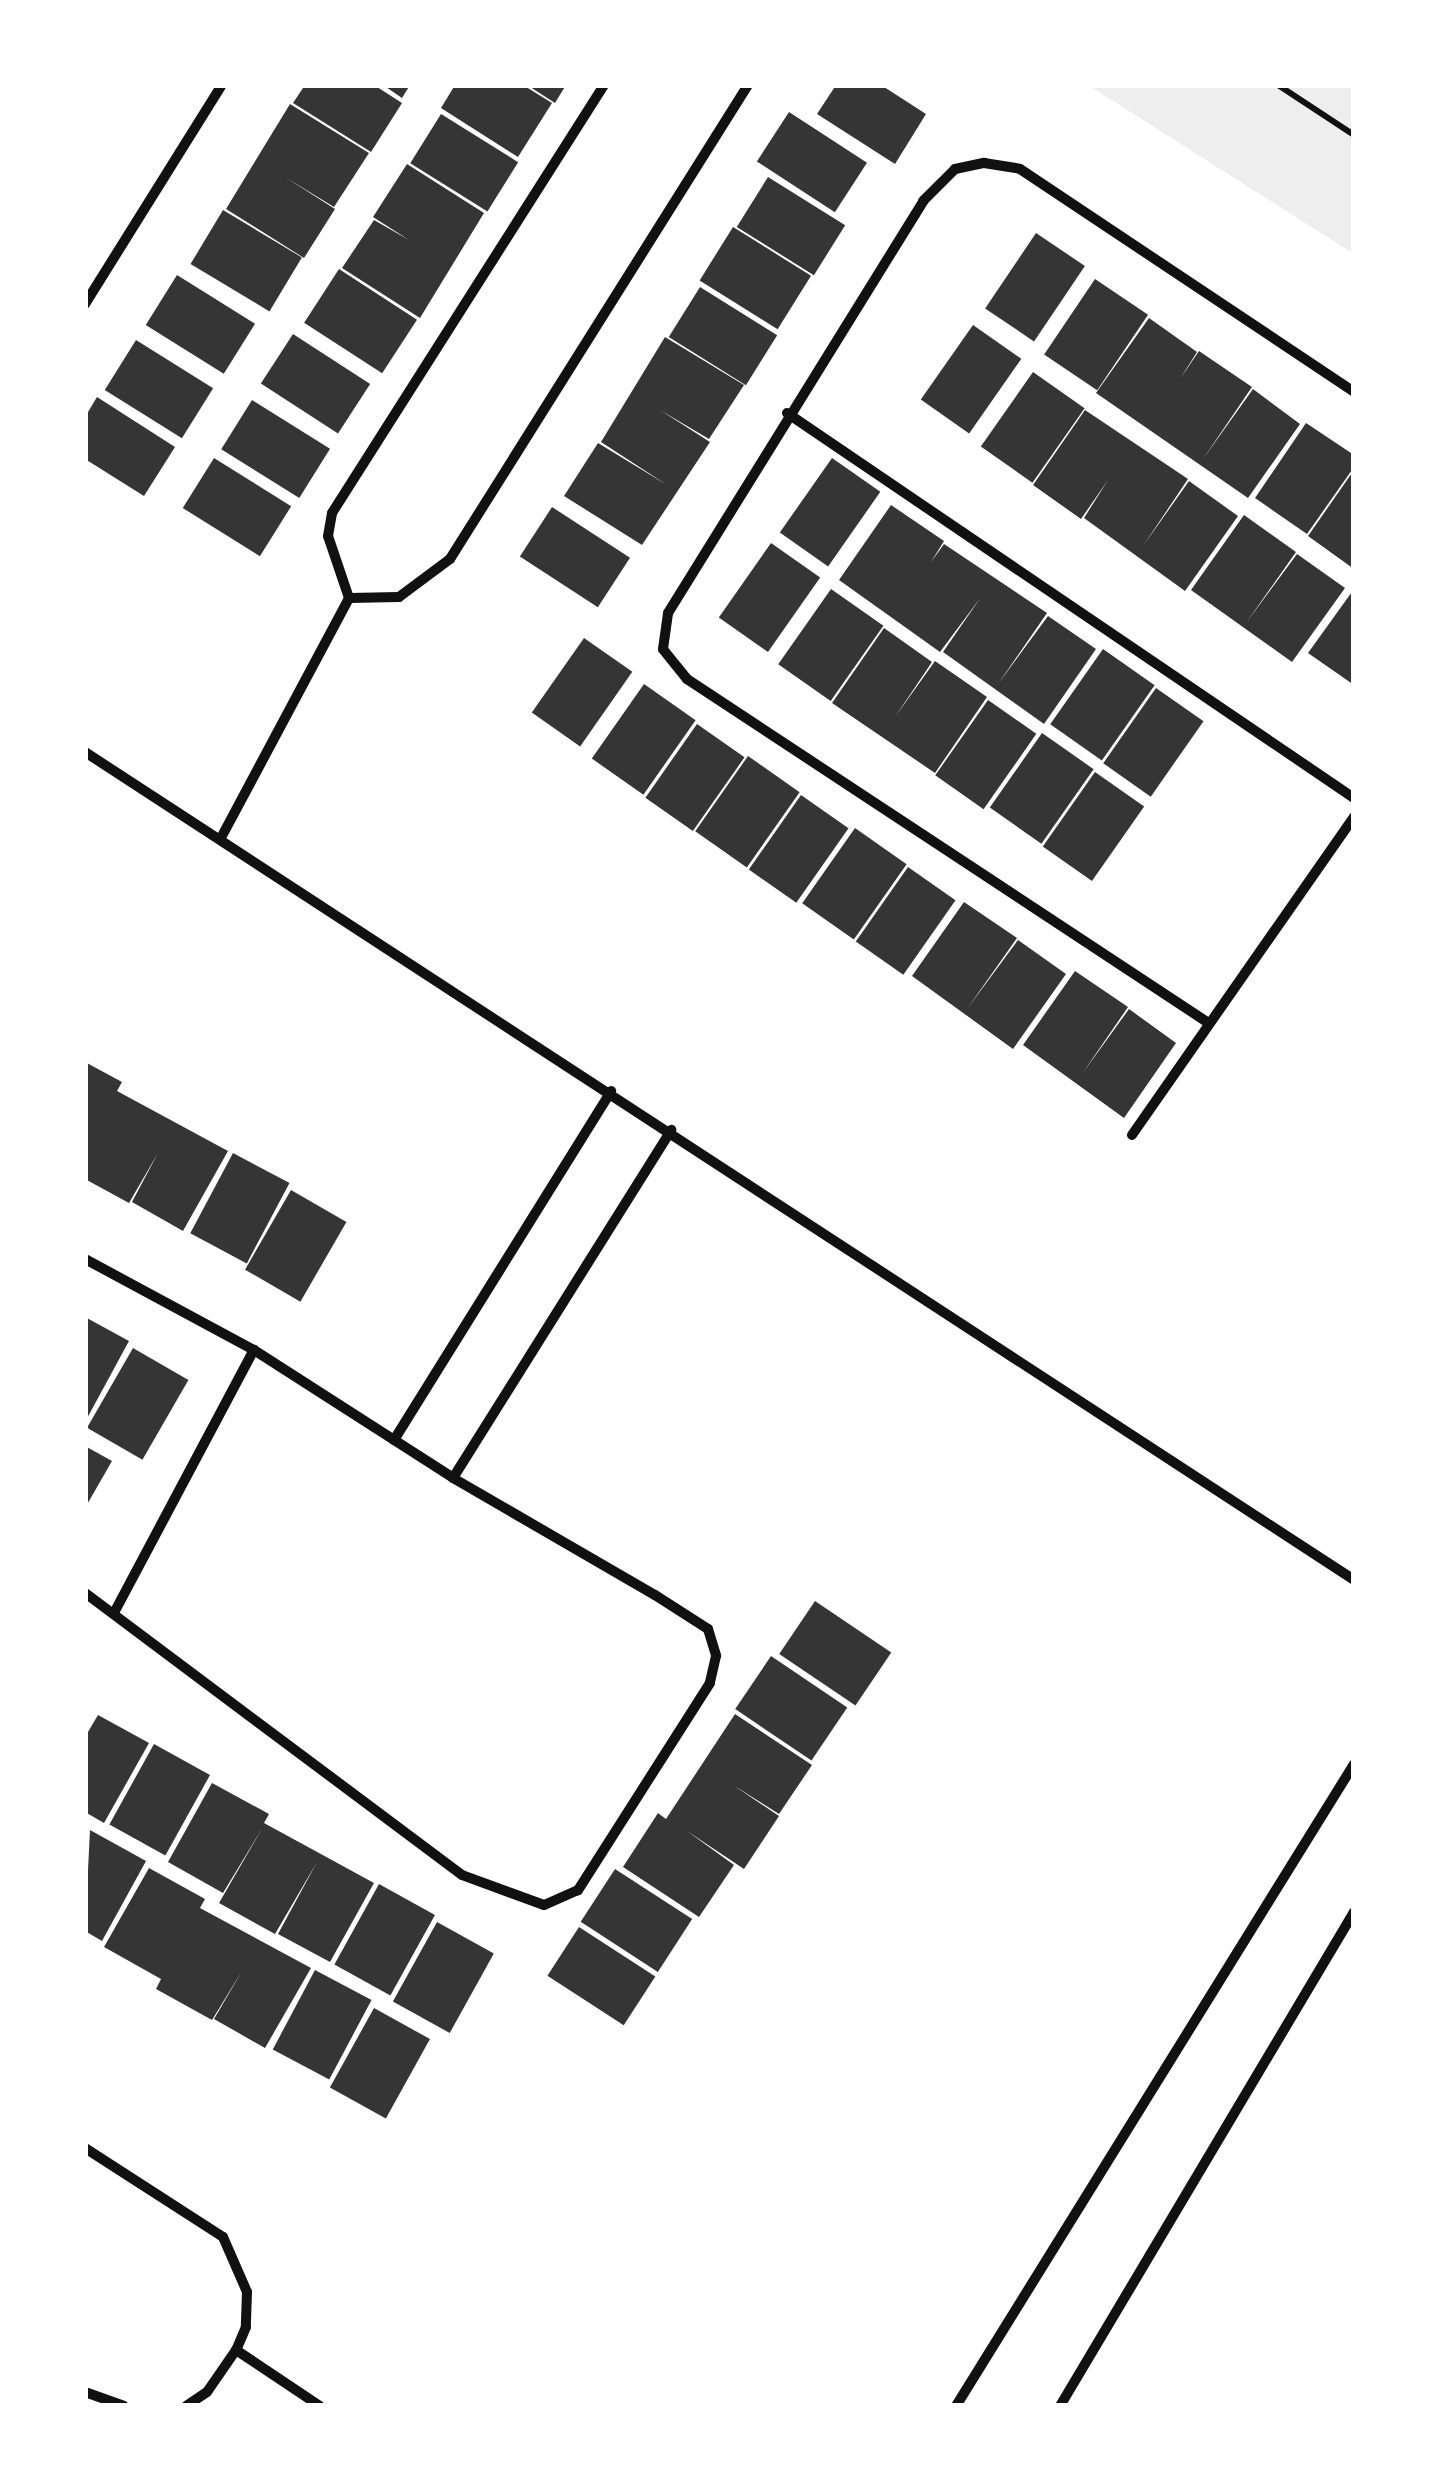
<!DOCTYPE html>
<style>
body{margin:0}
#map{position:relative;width:1439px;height:2491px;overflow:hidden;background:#fff;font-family:Roboto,sans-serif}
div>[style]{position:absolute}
.green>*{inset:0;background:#eee}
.building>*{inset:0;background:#353535;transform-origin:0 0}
.path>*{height:6px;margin:-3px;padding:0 3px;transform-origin:3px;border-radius:3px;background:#111}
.minor>*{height:10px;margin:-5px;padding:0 5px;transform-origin:5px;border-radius:5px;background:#111}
span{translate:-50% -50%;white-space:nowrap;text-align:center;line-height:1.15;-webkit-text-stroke:8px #fff;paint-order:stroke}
.frame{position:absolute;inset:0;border:88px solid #fff;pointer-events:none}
</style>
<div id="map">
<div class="green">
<i style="clip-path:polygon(1088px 85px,1354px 85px,1354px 254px)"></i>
</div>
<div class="building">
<i style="clip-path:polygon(305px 85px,374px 85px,402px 103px,371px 152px,293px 103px)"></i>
<i style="clip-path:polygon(383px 85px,410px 85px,402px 98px)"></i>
<i style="clip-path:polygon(455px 85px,523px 85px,552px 103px,518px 157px,441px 108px)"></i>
<i style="clip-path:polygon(527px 85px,566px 85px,555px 103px)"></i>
<i style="clip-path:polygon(836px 85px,881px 85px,926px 114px,895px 164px,817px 114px)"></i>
<i style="clip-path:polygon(290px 104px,369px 153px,334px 207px,285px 177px,335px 209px,304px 258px,226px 209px)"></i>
<i style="left:789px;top:112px;width:93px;height:59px;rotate:33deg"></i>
<i style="left:441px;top:114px;width:91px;height:58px;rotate:32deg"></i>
<i style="clip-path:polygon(407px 164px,484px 213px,420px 318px,342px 268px,374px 220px,409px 240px,373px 217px)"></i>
<i style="left:768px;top:177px;width:91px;height:59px;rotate:32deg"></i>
<i style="left:223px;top:210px;width:92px;height:63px;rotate:31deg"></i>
<i style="left:733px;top:227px;width:92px;height:63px;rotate:32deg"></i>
<i style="left:1036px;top:233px;width:59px;height:91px;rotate:34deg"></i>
<i style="left:339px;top:269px;width:93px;height:64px;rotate:33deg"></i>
<i style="left:177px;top:275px;width:92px;height:59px;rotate:32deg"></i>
<i style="left:1095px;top:279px;width:64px;height:91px;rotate:34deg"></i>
<i style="left:700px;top:287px;width:91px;height:59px;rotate:32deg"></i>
<i style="clip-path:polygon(1149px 318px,1197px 352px,1180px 379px,1199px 351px,1252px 387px,1203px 459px,1253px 389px,1300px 424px,1248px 498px,1096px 393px)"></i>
<i style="left:973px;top:325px;width:59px;height:91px;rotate:35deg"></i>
<i style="left:293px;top:334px;width:92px;height:59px;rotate:33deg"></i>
<i style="clip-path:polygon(665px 337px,744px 385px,709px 439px,660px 410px,710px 442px,642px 545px,564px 496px,598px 443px,667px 485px,601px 442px)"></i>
<i style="left:136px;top:340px;width:91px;height:59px;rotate:32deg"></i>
<i style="left:1033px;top:372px;width:63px;height:91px;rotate:35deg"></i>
<i style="clip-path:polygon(97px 397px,175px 447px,144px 496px,85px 459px,85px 417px)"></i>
<i style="left:252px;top:400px;width:92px;height:58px;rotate:32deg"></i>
<i style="clip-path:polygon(1085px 410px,1188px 479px,1143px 546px,1189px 481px,1238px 516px,1185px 591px,1084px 518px,1108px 480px,1081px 519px,1033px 485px)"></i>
<i style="clip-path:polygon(1306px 423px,1354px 455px,1354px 467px,1307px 534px,1255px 498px)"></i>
<i style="left:214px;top:458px;width:91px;height:59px;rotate:32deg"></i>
<i style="left:832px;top:458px;width:59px;height:91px;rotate:35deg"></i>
<i style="clip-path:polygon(1354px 470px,1354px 569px,1308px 536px)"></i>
<i style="clip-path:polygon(891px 505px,944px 541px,931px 562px,944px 544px,1047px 613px,998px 684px,1048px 616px,1096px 649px,1044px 724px,943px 652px,981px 597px,940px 652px,839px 580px)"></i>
<i style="left:552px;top:507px;width:93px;height:59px;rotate:33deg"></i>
<i style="clip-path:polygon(1244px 515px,1296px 552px,1246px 623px,1297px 554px,1345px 588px,1292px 662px,1191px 590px)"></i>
<i style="left:771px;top:543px;width:60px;height:91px;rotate:35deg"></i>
<i style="left:831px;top:589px;width:64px;height:92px;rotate:35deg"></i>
<i style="clip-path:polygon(1354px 589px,1354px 685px,1308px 653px)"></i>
<i style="clip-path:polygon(884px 628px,932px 662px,895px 717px,935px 661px,987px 697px,935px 773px,832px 703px)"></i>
<i style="left:584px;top:638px;width:59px;height:91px;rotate:35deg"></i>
<i style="left:1103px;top:649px;width:63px;height:92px;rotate:35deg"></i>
<i style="left:644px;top:684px;width:63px;height:91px;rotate:35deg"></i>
<i style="left:1156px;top:688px;width:58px;height:92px;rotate:35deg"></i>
<i style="left:988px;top:700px;width:59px;height:92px;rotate:35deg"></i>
<i style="left:697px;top:724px;width:58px;height:90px;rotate:35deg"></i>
<i style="left:1042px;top:733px;width:63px;height:91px;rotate:35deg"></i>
<i style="left:748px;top:756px;width:63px;height:92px;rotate:35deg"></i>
<i style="left:1095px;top:772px;width:60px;height:91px;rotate:35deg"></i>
<i style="left:801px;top:795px;width:58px;height:91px;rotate:35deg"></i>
<i style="left:855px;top:828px;width:63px;height:92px;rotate:35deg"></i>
<i style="left:908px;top:867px;width:58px;height:91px;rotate:35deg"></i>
<i style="clip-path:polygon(964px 902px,1017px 938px,967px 1009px,1018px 940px,1066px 974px,1013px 1049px,912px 976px)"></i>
<i style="clip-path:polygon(1075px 971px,1128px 1007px,1082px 1074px,1129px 1009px,1176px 1043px,1124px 1118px,1023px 1045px)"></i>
<i style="clip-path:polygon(85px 1062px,122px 1082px,117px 1091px,228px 1151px,183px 1231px,132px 1202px,158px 1153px,129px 1203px,85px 1179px)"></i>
<i style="left:233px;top:1153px;width:64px;height:91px;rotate:28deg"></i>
<i style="left:291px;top:1190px;width:64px;height:92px;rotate:30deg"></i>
<i style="clip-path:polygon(85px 1317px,129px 1341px,85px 1422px)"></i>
<i style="left:133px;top:1348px;width:64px;height:92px;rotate:30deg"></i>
<i style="clip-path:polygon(85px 1446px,112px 1461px,85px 1508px)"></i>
<i style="left:815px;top:1601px;width:92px;height:64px;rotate:34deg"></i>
<i style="left:771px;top:1656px;width:92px;height:64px;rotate:34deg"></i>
<i style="clip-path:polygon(735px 1714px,812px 1765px,779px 1814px,733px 1785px,779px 1816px,744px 1869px,687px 1831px,734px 1865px,699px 1917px,623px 1867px,658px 1813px,666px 1819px)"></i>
<i style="clip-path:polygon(98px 1715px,149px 1743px,104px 1823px,85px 1812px,85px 1737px)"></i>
<i style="left:154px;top:1744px;width:64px;height:92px;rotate:29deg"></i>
<i style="clip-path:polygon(212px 1783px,269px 1814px,264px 1823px,374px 1883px,330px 1962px,278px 1934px,317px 1862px,275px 1934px,219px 1903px,263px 1827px,223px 1893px,168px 1862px)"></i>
<i style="clip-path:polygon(90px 1830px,146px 1861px,102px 1941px,85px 1931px)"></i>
<i style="clip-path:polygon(149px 1868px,205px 1899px,200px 1908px,311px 1968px,265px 2048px,214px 2019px,242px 1971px,212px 2020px,156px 1989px,161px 1979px,104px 1947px)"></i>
<i style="left:615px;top:1869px;width:92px;height:63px;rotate:33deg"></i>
<i style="left:379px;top:1884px;width:64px;height:92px;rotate:29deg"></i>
<i style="left:437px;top:1922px;width:65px;height:91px;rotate:29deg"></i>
<i style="left:579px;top:1927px;width:91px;height:58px;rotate:33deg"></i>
<i style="left:315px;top:1970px;width:64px;height:90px;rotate:28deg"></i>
<i style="left:374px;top:2008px;width:64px;height:91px;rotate:29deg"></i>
</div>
<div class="path">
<i style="left:1278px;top:85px;width:91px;rotate:33.3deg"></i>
</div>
<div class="minor">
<i style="left:85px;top:304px;width:258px;rotate:-58deg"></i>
<i style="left:787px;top:413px;width:685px;rotate:34.18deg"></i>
<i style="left:349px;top:598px;width:50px;rotate:-1.1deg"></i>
<i style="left:399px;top:597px;width:64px;rotate:-36.7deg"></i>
<i style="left:450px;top:559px;width:560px;rotate:-57.84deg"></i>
<i style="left:85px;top:752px;width:1515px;rotate:33.12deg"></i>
<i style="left:222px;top:836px;width:270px;rotate:-61.9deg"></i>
<i style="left:349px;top:598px;width:65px;rotate:-108.7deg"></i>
<i style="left:328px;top:536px;width:23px;rotate:-80deg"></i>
<i style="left:332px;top:513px;width:507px;rotate:-57.56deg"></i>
<i style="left:1207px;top:1022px;width:623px;rotate:-146.59deg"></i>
<i style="left:687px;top:679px;width:38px;rotate:-129deg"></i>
<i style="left:663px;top:649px;width:36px;rotate:-82deg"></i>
<i style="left:668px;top:613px;width:485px;rotate:-58.2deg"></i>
<i style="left:923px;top:201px;width:45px;rotate:-45deg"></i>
<i style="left:955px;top:169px;width:30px;rotate:-12deg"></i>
<i style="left:984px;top:163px;width:36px;rotate:9deg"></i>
<i style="left:1020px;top:169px;width:402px;rotate:33.7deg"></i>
<i style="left:1132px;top:1135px;width:388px;rotate:-55.1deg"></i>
<i style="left:85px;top:1259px;width:192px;rotate:28.3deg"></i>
<i style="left:254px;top:1350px;width:237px;rotate:32.7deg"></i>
<i style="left:453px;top:1478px;width:233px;rotate:30.1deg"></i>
<i style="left:655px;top:1595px;width:63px;rotate:32.7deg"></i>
<i style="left:708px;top:1629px;width:28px;rotate:73deg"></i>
<i style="left:716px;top:1656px;width:28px;rotate:103deg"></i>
<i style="left:710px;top:1683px;width:246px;rotate:122.5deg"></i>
<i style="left:578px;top:1890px;width:37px;rotate:156deg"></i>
<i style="left:544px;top:1905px;width:87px;rotate:-159.9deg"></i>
<i style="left:462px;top:1875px;width:471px;rotate:-143.2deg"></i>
<i style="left:394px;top:1440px;width:411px;rotate:-58.1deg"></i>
<i style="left:453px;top:1478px;width:411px;rotate:-57.9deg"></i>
<i style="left:115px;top:1611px;width:296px;rotate:-62deg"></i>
<i style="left:85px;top:2148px;width:164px;rotate:32.8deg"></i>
<i style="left:223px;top:2237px;width:60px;rotate:66.4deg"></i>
<i style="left:247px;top:2292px;width:35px;rotate:92deg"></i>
<i style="left:246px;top:2327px;width:25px;rotate:113deg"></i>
<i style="left:236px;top:2350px;width:51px;rotate:124.6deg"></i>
<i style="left:207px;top:2392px;width:25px;rotate:146deg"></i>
<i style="left:236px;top:2350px;width:101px;rotate:33.7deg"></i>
<i style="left:85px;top:2392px;width:41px;rotate:19.7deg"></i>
<i style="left:956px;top:2406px;width:755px;rotate:-58.2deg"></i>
<i style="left:1060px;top:2406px;width:575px;rotate:-59.24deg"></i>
</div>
<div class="frame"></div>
</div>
